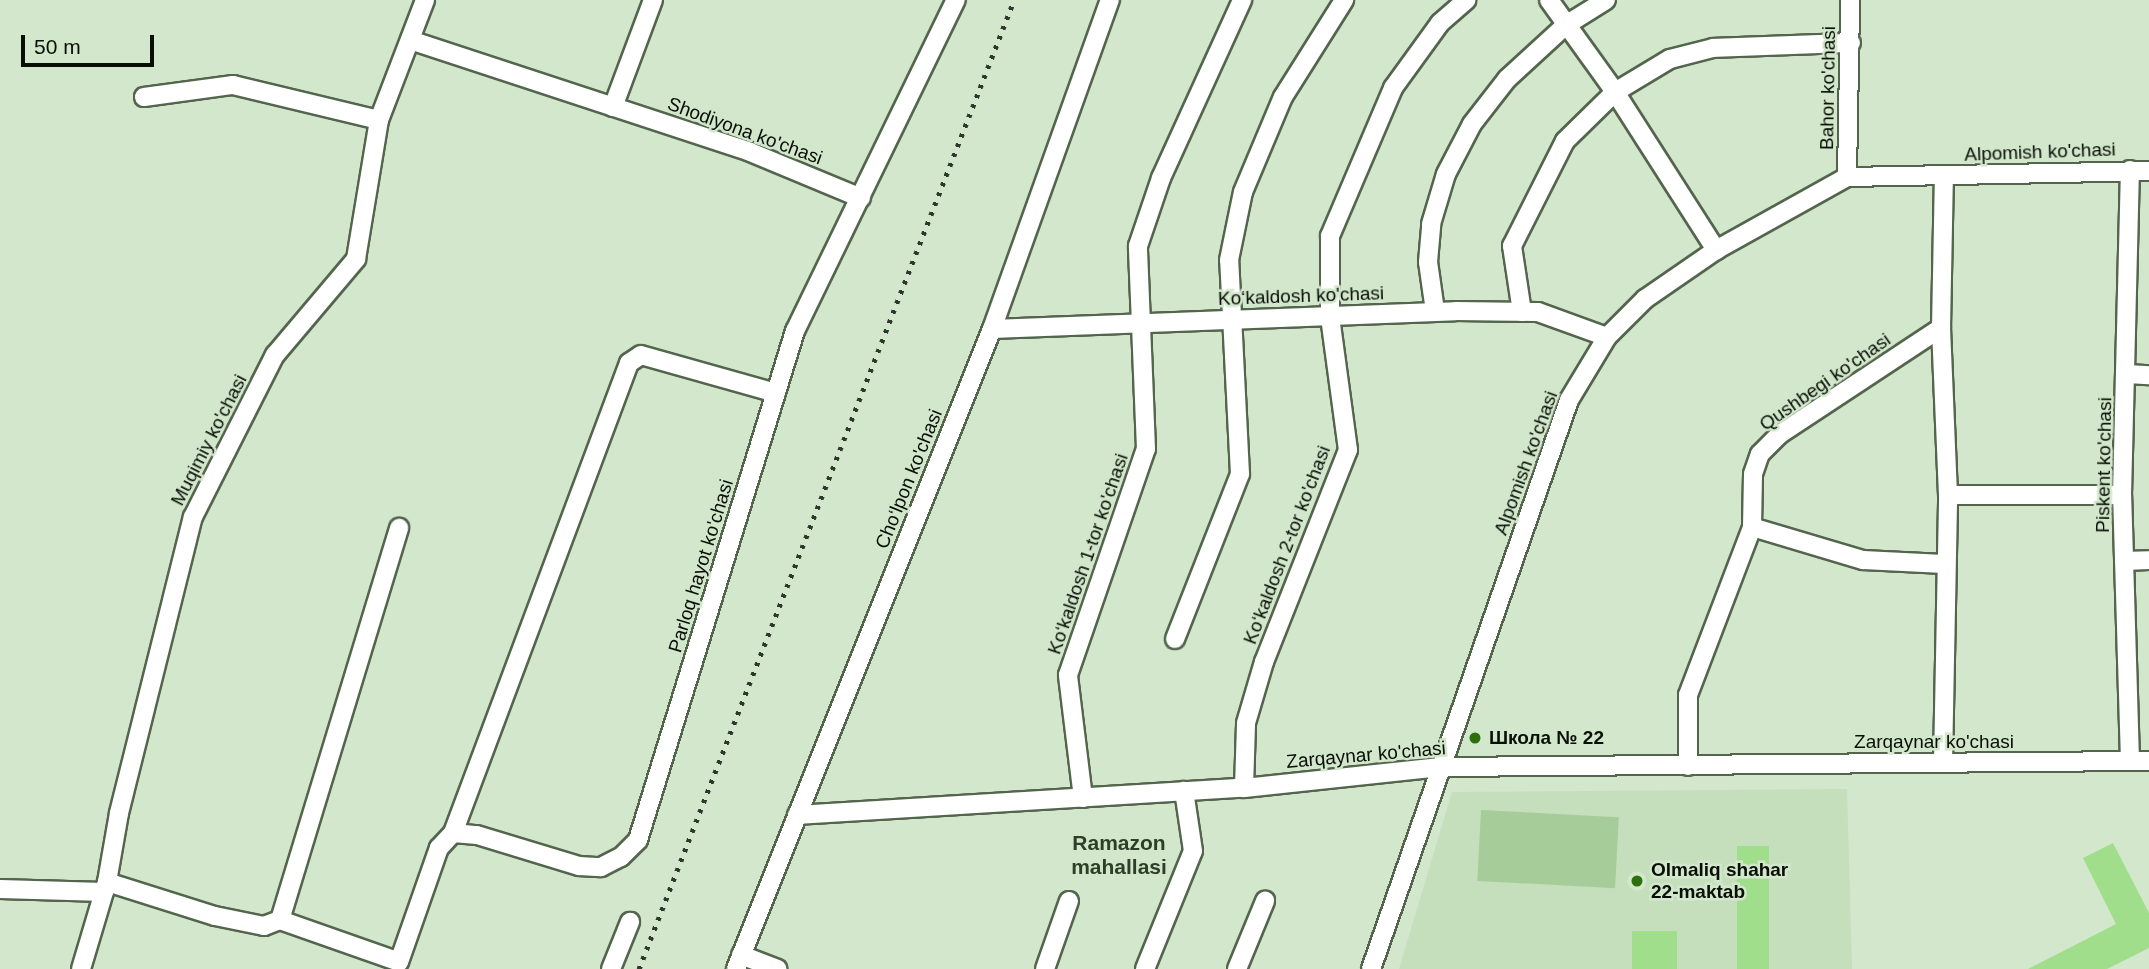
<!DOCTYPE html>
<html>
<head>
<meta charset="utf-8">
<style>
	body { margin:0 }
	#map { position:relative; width:2149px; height:969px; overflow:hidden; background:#d2e7cb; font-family:Arial,sans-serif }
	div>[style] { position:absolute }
	.built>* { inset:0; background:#c5dfbd }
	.green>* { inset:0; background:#a6cd99; transform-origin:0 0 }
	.building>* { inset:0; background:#a0de8b; transform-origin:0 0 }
	.roads { filter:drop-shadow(2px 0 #53654d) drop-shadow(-2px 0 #53654d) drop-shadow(0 2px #53654d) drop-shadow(0 -2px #53654d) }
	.minor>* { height:18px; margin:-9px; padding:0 9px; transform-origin:9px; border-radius:9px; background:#fff }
	.rail>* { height:5px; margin-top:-2.5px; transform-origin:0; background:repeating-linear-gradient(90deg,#2f372c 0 3.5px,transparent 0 10.5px) }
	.dots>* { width:19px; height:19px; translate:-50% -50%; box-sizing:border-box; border:4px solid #d2e7cb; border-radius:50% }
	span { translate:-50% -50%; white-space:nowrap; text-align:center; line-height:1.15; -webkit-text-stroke:5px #d2e7cb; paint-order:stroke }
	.street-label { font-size:19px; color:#090f07 }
	.poi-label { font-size:19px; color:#090f07; font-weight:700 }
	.left { translate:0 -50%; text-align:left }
	.neighbourhood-label { font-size:21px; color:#2e3f29; font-weight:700 }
	.scale { position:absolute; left:21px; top:35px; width:133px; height:32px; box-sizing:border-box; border:4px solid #090f07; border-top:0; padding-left:9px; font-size:21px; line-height:24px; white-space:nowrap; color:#090f07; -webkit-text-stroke:5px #d2e7cb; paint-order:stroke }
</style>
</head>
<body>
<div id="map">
	<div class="built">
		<i style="clip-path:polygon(1847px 789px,1852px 969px,1399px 969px,1452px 792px)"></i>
	</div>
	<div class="green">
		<i style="left:1481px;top:810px;width:138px;height:71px;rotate:3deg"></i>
	</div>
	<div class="building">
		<i style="clip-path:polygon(2113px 843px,2149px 913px,2149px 948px,2107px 969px,2028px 969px,2116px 924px,2083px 858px)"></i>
		<i style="left:1737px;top:846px;width:32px;height:123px"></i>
		<i style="left:1632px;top:931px;width:45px;height:38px"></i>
	</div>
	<div class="roads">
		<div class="minor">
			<i style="left:1549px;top:0;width:113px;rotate:54.3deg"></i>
			<i style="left:1615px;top:92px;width:188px;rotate:57.4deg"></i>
			<i style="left:410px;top:40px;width:358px;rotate:18.2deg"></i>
			<i style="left:750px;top:152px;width:120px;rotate:22.5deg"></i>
			<i style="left:144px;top:97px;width:90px;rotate:-7.7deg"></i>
			<i style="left:233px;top:85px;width:150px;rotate:13.5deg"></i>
			<i style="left:613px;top:107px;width:114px;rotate:-69.5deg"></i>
			<i style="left:1847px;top:177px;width:177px;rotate:-89deg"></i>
			<i style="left:1435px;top:311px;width:49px;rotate:-98.1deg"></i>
			<i style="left:1428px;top:262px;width:38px;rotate:-85deg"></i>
			<i style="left:1431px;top:224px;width:52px;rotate:-73.3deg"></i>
			<i style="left:1446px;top:174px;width:56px;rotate:-62.5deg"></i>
			<i style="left:1472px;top:124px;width:57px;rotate:-52.1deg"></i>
			<i style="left:1507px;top:79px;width:80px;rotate:-42.5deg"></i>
			<i style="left:1566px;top:25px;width:47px;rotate:-32deg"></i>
			<i style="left:1522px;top:312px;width:67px;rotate:-98.6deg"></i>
			<i style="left:1512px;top:246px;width:118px;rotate:-63.2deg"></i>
			<i style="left:1565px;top:141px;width:70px;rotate:-44.4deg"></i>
			<i style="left:1615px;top:92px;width:64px;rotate:-31deg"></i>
			<i style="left:1670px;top:59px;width:44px;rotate:-14.3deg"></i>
			<i style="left:1713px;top:48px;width:138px;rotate:-2.1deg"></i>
			<i style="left:992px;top:329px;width:464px;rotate:-2.2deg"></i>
			<i style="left:1456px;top:311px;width:82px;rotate:0.7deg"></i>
			<i style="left:1538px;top:312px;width:73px;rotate:19.9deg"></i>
			<i style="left:2127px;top:374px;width:22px;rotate:3deg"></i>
			<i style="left:1948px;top:495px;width:174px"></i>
			<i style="left:1752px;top:527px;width:116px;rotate:16.6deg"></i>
			<i style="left:1863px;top:560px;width:81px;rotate:2.8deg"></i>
			<i style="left:2124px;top:561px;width:25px;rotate:-2deg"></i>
			<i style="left:1175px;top:639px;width:177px;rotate:-68.5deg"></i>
			<i style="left:1240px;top:474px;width:214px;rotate:-92.9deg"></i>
			<i style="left:1229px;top:260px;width:69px;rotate:-78.4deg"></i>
			<i style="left:1243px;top:192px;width:103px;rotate:-67.2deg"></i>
			<i style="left:1283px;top:97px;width:115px;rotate:-57.8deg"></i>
			<i style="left:2130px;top:761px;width:266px;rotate:-91.7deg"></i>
			<i style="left:2122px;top:495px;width:325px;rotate:-88.6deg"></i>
			<i style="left:1943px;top:763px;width:268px;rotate:-88.9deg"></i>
			<i style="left:1948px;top:495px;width:167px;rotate:-92.4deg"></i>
			<i style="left:1941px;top:328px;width:152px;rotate:-88.9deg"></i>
			<i style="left:1688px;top:766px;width:71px;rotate:-90deg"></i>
			<i style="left:1688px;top:695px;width:180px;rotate:-69.1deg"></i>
			<i style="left:1752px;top:527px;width:53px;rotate:-88.9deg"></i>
			<i style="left:1753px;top:474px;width:21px;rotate:-71deg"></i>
			<i style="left:1760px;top:454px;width:28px;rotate:-45deg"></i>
			<i style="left:1780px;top:434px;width:193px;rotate:-33.4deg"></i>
			<i style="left:1244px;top:788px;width:65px;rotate:-88.2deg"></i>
			<i style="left:1246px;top:723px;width:64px;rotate:-73.6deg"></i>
			<i style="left:1264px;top:662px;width:228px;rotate:-68.4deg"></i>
			<i style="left:1348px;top:450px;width:135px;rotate:-97.7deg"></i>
			<i style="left:1330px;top:316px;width:80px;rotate:-90deg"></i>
			<i style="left:1330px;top:236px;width:161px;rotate:-66.9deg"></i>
			<i style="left:1393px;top:88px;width:80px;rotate:-54.1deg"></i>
			<i style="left:1440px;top:23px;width:35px;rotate:-41deg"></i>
			<i style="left:1083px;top:798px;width:124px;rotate:-97deg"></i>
			<i style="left:1068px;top:675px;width:239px;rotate:-71deg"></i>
			<i style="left:1146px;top:449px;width:203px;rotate:-92.3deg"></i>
			<i style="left:1138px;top:246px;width:72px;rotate:-71.3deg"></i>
			<i style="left:1161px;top:178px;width:196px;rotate:-65.5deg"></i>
			<i style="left:797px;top:815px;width:448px;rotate:-3.5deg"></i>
			<i style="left:1244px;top:788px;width:198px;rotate:-6.1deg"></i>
			<i style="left:1441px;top:767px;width:708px;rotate:-0.49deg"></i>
			<i style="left:453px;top:833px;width:502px;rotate:-69.47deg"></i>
			<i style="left:629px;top:363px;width:14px;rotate:-34deg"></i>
			<i style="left:641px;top:355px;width:140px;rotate:15.7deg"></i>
			<i style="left:107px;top:882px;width:113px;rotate:17.5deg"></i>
			<i style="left:215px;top:916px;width:50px;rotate:11.5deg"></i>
			<i style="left:264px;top:926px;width:17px;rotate:-21deg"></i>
			<i style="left:280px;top:920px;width:126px;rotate:19.4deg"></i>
			<i style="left:399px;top:962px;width:121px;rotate:-70.7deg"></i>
			<i style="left:439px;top:848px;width:21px;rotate:-47deg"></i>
			<i style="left:453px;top:833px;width:24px;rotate:5deg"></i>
			<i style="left:477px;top:835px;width:107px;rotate:16.9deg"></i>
			<i style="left:579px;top:866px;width:22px;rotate:3deg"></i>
			<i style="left:601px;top:867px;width:22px;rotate:-27deg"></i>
			<i style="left:621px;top:857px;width:24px;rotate:-45deg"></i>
			<i style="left:638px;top:840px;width:533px;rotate:-72.86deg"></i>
			<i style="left:795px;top:331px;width:368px;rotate:-64.1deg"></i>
			<i style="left:0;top:889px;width:104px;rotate:1.7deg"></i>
			<i style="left:280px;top:920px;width:410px;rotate:-73.1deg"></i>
			<i style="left:741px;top:955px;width:39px;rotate:21deg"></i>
			<i style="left:81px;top:969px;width:91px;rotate:-73.4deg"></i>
			<i style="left:107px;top:882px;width:70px;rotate:-80.1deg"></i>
			<i style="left:119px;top:813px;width:305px;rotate:-76deg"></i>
			<i style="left:193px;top:517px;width:182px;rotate:-63.2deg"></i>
			<i style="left:275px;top:355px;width:126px;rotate:-49.8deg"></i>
			<i style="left:356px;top:259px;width:141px;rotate:-80.6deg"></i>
			<i style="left:379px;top:120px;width:129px;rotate:-69deg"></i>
			<i style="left:611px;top:969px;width:51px;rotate:-68deg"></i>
			<i style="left:736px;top:969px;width:689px;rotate:-68.2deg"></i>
			<i style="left:992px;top:329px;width:350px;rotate:-70.3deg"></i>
			<i style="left:1045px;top:969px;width:72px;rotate:-70.6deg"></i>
			<i style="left:1145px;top:969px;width:127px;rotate:-67.9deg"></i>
			<i style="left:1193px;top:851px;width:61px;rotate:-98.5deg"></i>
			<i style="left:1237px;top:969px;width:74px;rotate:-67.6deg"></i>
			<i style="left:1371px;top:969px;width:602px;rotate:-70.81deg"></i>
			<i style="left:1569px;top:400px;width:74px;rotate:-58.9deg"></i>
			<i style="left:1607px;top:337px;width:54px;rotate:-45deg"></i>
			<i style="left:1645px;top:299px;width:86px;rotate:-34.6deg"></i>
			<i style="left:1716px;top:250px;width:150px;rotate:-29.1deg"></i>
			<i style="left:1847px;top:177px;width:302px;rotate:-1.1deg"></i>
		</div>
	</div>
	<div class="rail">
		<i style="left:639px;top:969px;width:1039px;rotate:-68.84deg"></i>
	</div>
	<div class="dots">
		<i style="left:1475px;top:738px;background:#2e700b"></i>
		<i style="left:1637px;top:881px;background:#2e700b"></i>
	</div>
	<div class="street-label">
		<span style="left:1828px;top:88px;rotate:-89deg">Bahor ko'chasi</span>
		<span style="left:745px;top:131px;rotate:20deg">Shodiyona ko'chasi</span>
		<span style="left:2040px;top:152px;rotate:-2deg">Alpomish ko'chasi</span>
		<span style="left:1301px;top:296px;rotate:-2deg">Ko‘kaldosh ko'chasi</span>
		<span style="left:1825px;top:382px;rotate:-35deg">Qushbegi ko'chasi</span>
		<span style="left:209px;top:440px;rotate:-63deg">Muqimiy ko'chasi</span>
		<span style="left:1526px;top:463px;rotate:-70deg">Alpomish ko'chasi</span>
		<span style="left:2104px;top:465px;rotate:-89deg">Piskent ko'chasi</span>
		<span style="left:909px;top:479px;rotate:-68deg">Cho‘lpon ko'chasi</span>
		<span style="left:1287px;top:545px;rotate:-69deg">Ko‘kaldosh 2-tor ko'chasi</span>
		<span style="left:1088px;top:554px;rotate:-71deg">Ko‘kaldosh 1-tor ko'chasi</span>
		<span style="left:701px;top:566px;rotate:-73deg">Parloq hayot ko'chasi</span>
		<span style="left:1934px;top:742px">Zarqaynar ko'chasi</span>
		<span style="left:1366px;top:755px;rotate:-5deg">Zarqaynar ko'chasi</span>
	</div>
	<div class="poi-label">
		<span class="left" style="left:1489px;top:738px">Школа № 22</span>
		<span class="left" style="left:1651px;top:881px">Olmaliq shahar<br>22-maktab</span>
	</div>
	<div class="neighbourhood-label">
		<span style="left:1119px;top:855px">Ramazon<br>mahallasi</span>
	</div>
	<div class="scale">50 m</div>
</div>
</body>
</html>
